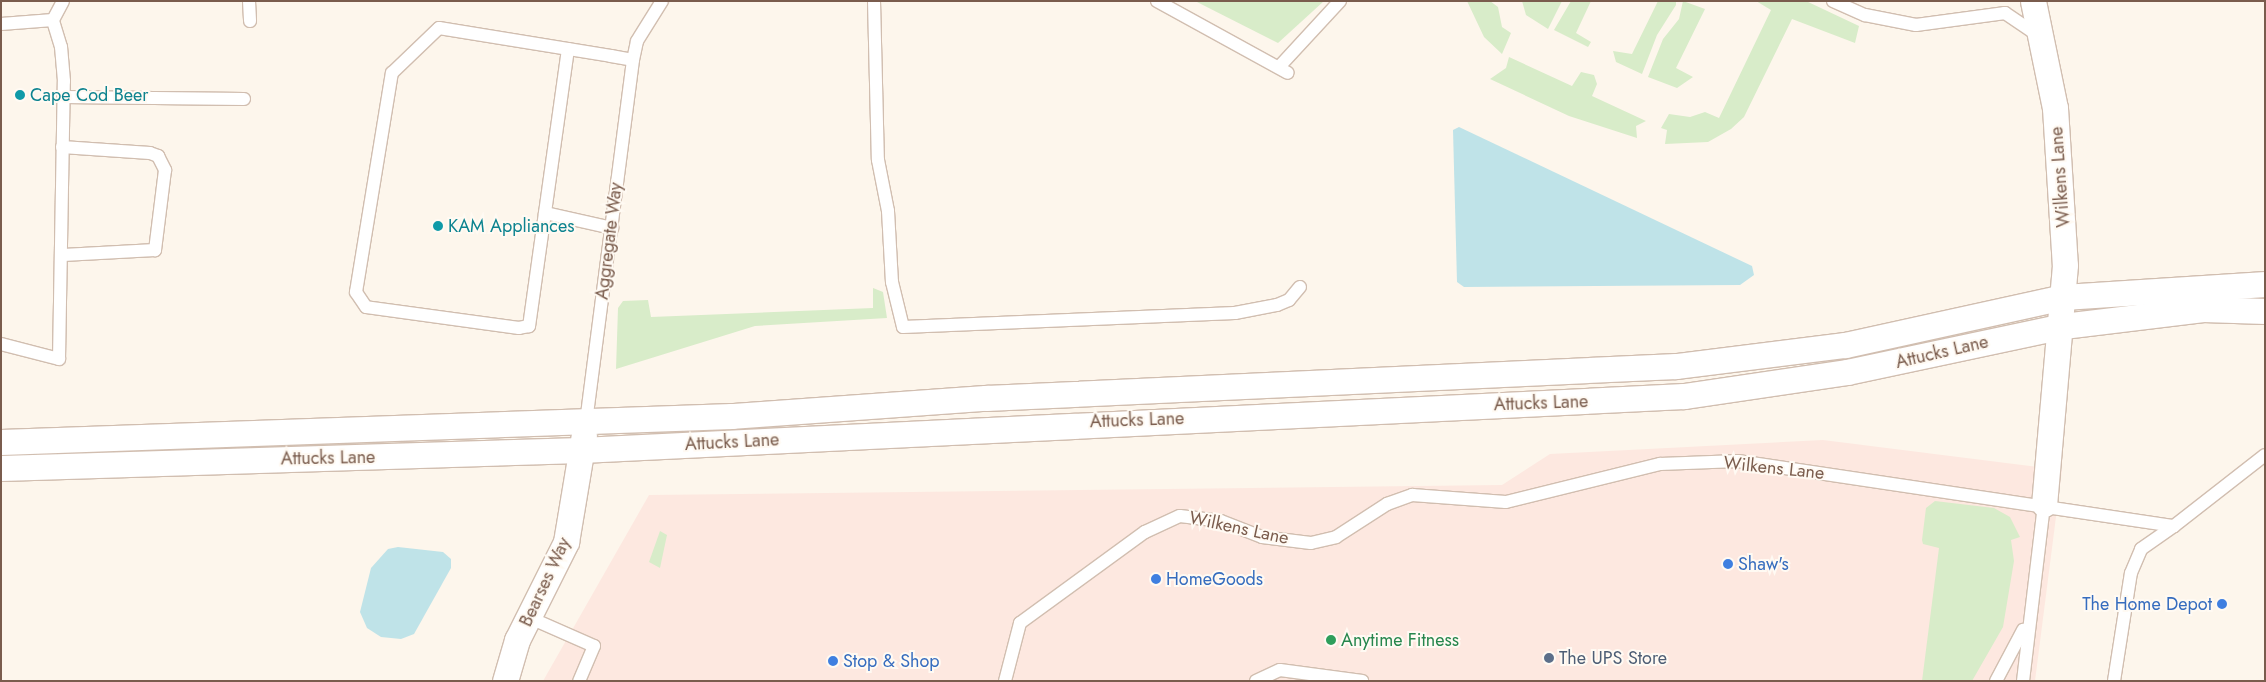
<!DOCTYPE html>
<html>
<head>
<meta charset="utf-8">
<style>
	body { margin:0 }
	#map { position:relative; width:2266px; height:682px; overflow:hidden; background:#fdf6ec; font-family:Jost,sans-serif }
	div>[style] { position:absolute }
	.commercial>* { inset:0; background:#fde8e0 }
	.green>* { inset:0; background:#d8ecc9 }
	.water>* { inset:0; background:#bfe3e8 }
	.roads { filter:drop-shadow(1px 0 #d1beb0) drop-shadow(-1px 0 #d1beb0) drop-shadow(0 1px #d1beb0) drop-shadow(0 -1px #d1beb0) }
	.service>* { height:12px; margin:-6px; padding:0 6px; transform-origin:6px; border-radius:6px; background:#fff }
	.minor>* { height:25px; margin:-12.5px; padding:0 12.5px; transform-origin:12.5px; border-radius:12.5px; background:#fff }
	.dots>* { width:14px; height:14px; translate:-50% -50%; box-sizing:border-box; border:2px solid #fffaf3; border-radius:50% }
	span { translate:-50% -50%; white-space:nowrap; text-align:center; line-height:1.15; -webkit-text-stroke:4px #fffaf3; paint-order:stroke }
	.culture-label { font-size:18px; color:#0d838f }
	.left { translate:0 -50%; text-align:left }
	.street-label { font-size:18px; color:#7a5c4d }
	.shop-label { font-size:18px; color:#366cbe }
	.right { translate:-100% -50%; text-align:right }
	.leisure-label { font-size:18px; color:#27864d }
	.service-label { font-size:18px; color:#4e5e75 }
	.frame { position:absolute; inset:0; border:2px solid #7a5c4d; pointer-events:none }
</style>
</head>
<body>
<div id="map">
	<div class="commercial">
		<i style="clip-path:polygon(1823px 440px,2062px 470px,2035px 681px,543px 681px,649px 495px,1502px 485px,1550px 454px)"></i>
	</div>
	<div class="green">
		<i style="clip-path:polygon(1195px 1px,1324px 1px,1278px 43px)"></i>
		<i style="clip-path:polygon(1467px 1px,1490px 1px,1498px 7px,1502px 27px,1511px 33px,1502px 54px,1484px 37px)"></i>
		<i style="clip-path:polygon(1534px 1px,1562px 1px,1548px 29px,1526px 15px,1522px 1px)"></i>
		<i style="clip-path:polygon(1571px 1px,1591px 1px,1576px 33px,1591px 42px,1588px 47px,1554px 30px)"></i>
		<i style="clip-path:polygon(1658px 1px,1676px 1px,1676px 5px,1657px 35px,1642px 74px,1616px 62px,1613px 51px,1632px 54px)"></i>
		<i style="clip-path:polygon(1683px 1px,1705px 9px,1676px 68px,1693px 77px,1677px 88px,1648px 77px,1663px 39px,1679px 19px)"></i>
		<i style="clip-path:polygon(1756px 1px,1806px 1px,1859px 26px,1855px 43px,1792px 19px,1744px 117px,1731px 129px,1708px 142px,1665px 144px,1667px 130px,1661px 128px,1669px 114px,1690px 117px,1705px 112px,1719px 118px,1771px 10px)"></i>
		<i style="clip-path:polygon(1509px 57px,1572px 86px,1581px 72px,1594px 75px,1597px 84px,1592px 96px,1646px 121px,1636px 126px,1637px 138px,1569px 116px,1490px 79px,1506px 68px)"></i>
		<i style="clip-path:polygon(873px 288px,883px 292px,887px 318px,755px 326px,616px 369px,618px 308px,623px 301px,648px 300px,651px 317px,873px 308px)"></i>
		<i style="clip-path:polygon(1935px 501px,1994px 508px,2010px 517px,2020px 537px,2011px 540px,2014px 561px,2003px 627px,1972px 681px,1922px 681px,1939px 548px,1923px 544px,1922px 540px,1926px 508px)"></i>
		<i style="clip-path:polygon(660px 531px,667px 535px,660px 568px,649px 562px)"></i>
	</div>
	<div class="water">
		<i style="clip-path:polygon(1459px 127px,1752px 266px,1754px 275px,1740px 285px,1464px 287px,1457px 282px,1453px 130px)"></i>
		<i style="clip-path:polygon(398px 547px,443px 552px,451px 559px,451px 568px,414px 634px,401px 639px,381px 637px,367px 628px,360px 612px,371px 568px,388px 549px)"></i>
	</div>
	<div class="roads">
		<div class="service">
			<i style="left:249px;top:1px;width:20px;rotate:87deg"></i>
			<i style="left:874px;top:1px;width:159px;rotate:88.6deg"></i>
			<i style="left:878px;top:160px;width:52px;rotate:78.9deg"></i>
			<i style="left:888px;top:211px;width:71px;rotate:86.8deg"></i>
			<i style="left:892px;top:282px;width:46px;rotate:76.3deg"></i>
			<i style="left:903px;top:327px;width:332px;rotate:-2.4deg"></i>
			<i style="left:1235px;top:313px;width:43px;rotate:-10.8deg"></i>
			<i style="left:1277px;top:305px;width:13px;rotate:-23deg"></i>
			<i style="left:1289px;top:300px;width:17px;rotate:-50deg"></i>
			<i style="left:1157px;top:1px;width:149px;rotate:28.8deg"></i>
			<i style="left:1833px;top:1px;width:35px;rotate:24deg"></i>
			<i style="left:1865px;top:15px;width:52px;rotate:11.1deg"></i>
			<i style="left:1916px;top:25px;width:90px;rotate:-7.7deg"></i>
			<i style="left:2005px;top:13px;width:37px;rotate:34deg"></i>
			<i style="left:1px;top:24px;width:52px;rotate:-4.4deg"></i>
			<i style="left:568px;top:49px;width:280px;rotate:98deg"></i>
			<i style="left:529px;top:326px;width:10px;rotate:169deg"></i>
			<i style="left:519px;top:328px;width:154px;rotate:-172.2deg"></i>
			<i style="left:366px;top:307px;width:18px;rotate:-124deg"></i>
			<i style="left:356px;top:292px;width:222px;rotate:-80.7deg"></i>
			<i style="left:392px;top:73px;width:65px;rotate:-43.8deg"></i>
			<i style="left:439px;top:28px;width:174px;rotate:9.2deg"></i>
			<i style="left:611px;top:56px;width:22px;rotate:10deg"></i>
			<i style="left:1279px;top:67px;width:90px;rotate:-47.3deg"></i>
			<i style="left:64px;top:97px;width:180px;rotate:0.6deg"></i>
			<i style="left:62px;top:147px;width:88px;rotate:3.9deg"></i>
			<i style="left:150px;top:153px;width:9px;rotate:21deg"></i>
			<i style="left:158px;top:156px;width:16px;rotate:63deg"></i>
			<i style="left:165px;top:170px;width:81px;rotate:97.1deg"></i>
			<i style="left:155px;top:250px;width:92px;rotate:176.9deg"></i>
			<i style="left:545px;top:213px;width:69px;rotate:12.6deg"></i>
			<i style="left:1px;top:344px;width:60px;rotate:14.5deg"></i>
			<i style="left:59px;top:359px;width:278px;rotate:-89deg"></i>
			<i style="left:64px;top:81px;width:34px;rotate:-95deg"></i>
			<i style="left:61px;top:47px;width:28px;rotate:-107deg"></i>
			<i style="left:53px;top:20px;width:21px;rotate:-62deg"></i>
			<i style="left:586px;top:422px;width:365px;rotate:-82.6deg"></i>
			<i style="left:633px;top:60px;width:19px;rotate:-78deg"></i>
			<i style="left:637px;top:41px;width:47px;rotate:-58deg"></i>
			<i style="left:528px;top:617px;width:72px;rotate:23.7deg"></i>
			<i style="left:594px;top:646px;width:38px;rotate:113deg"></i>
			<i style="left:1005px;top:681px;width:60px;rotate:-75.5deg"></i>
			<i style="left:1020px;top:623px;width:155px;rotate:-36.1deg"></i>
			<i style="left:1145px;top:532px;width:38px;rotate:-25deg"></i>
			<i style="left:1180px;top:516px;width:41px;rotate:7deg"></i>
			<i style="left:1221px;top:521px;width:44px;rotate:21.3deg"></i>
			<i style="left:1262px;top:537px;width:49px;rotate:7deg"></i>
			<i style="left:1311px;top:543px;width:26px;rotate:-13deg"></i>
			<i style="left:1336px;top:537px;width:61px;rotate:-32.9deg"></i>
			<i style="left:1387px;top:504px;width:27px;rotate:-20deg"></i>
			<i style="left:1412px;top:495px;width:94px;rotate:4.3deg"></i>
			<i style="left:1506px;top:502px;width:159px;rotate:-13.9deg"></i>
			<i style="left:1660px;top:464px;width:78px;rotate:-2.2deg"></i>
			<i style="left:1738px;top:461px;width:441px;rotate:8.5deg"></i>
			<i style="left:2174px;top:526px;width:115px;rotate:-38deg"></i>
			<i style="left:1256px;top:681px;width:26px;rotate:-25deg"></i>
			<i style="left:1280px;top:670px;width:83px;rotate:7.6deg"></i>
			<i style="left:1996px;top:681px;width:58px;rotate:-62.1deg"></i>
			<i style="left:2023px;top:681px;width:178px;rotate:-83.2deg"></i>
			<i style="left:2114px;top:681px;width:109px;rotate:-81.1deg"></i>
			<i style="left:2131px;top:573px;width:26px;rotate:-67deg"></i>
			<i style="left:2141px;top:549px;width:40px;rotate:-34.9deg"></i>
		</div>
		<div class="minor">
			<i style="left:2033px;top:1px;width:109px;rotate:78.4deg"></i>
			<i style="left:2055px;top:108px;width:157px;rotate:86.4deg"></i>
			<i style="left:2065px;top:265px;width:240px;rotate:95deg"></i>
			<i style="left:1px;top:442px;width:731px;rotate:-2.04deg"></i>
			<i style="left:732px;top:416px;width:255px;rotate:-4.1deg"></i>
			<i style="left:986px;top:398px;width:691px;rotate:-2.66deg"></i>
			<i style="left:1676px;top:366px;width:170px;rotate:-7.1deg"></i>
			<i style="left:1845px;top:345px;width:224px;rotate:-12.4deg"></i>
			<i style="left:2064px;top:297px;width:201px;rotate:-3.7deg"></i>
			<i style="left:1px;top:468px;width:580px;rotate:-1.78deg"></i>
			<i style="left:581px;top:450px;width:1104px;rotate:-2.8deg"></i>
			<i style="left:1684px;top:396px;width:165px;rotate:-8.4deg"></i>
			<i style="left:1847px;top:372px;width:221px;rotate:-12deg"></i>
			<i style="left:2063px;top:326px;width:141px;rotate:-6.9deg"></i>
			<i style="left:2203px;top:309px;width:62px;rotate:1.8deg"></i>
			<i style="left:505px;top:681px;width:43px;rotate:-73.7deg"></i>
			<i style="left:517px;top:640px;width:110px;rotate:-63.4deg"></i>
			<i style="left:566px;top:542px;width:109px;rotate:-80.5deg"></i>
		</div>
	</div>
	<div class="dots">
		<i style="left:20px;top:95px;background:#0f9aa8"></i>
		<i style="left:438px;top:226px;background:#0f9aa8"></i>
		<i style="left:1728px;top:564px;background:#3f7fe0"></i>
		<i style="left:1156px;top:579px;background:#3f7fe0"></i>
		<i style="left:2222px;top:604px;background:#3f7fe0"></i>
		<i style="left:1331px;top:640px;background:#2e9e5b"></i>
		<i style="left:1549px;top:658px;background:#5c6f8a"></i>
		<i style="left:833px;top:661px;background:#3f7fe0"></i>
	</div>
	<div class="culture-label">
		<span class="left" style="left:30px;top:95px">Cape Cod Beer</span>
		<span class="left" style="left:448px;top:226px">KAM Appliances</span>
	</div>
	<div class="street-label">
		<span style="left:2060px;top:177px;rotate:-94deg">Wilkens Lane</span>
		<span style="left:609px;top:241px;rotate:-83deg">Aggregate Way</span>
		<span style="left:1942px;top:352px;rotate:-13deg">Attucks Lane</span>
		<span style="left:1541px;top:403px;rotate:-2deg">Attucks Lane</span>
		<span style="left:1137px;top:420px;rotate:-2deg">Attucks Lane</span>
		<span style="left:732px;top:442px;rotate:-3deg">Attucks Lane</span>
		<span style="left:328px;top:458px;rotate:-1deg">Attucks Lane</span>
		<span style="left:1774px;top:468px;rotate:6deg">Wilkens Lane</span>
		<span style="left:1239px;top:528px;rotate:12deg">Wilkens Lane</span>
		<span style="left:545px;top:582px;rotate:-65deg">Bearses Way</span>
	</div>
	<div class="shop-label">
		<span class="left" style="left:1738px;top:564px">Shaw's</span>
		<span class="left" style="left:1166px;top:579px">HomeGoods</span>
		<span class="right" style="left:2212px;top:604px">The Home Depot</span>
		<span class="left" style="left:843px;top:661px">Stop &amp; Shop</span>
	</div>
	<div class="leisure-label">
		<span class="left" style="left:1341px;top:640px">Anytime Fitness</span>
	</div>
	<div class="service-label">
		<span class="left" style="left:1559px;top:658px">The UPS Store</span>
	</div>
	<div class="frame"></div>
</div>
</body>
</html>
